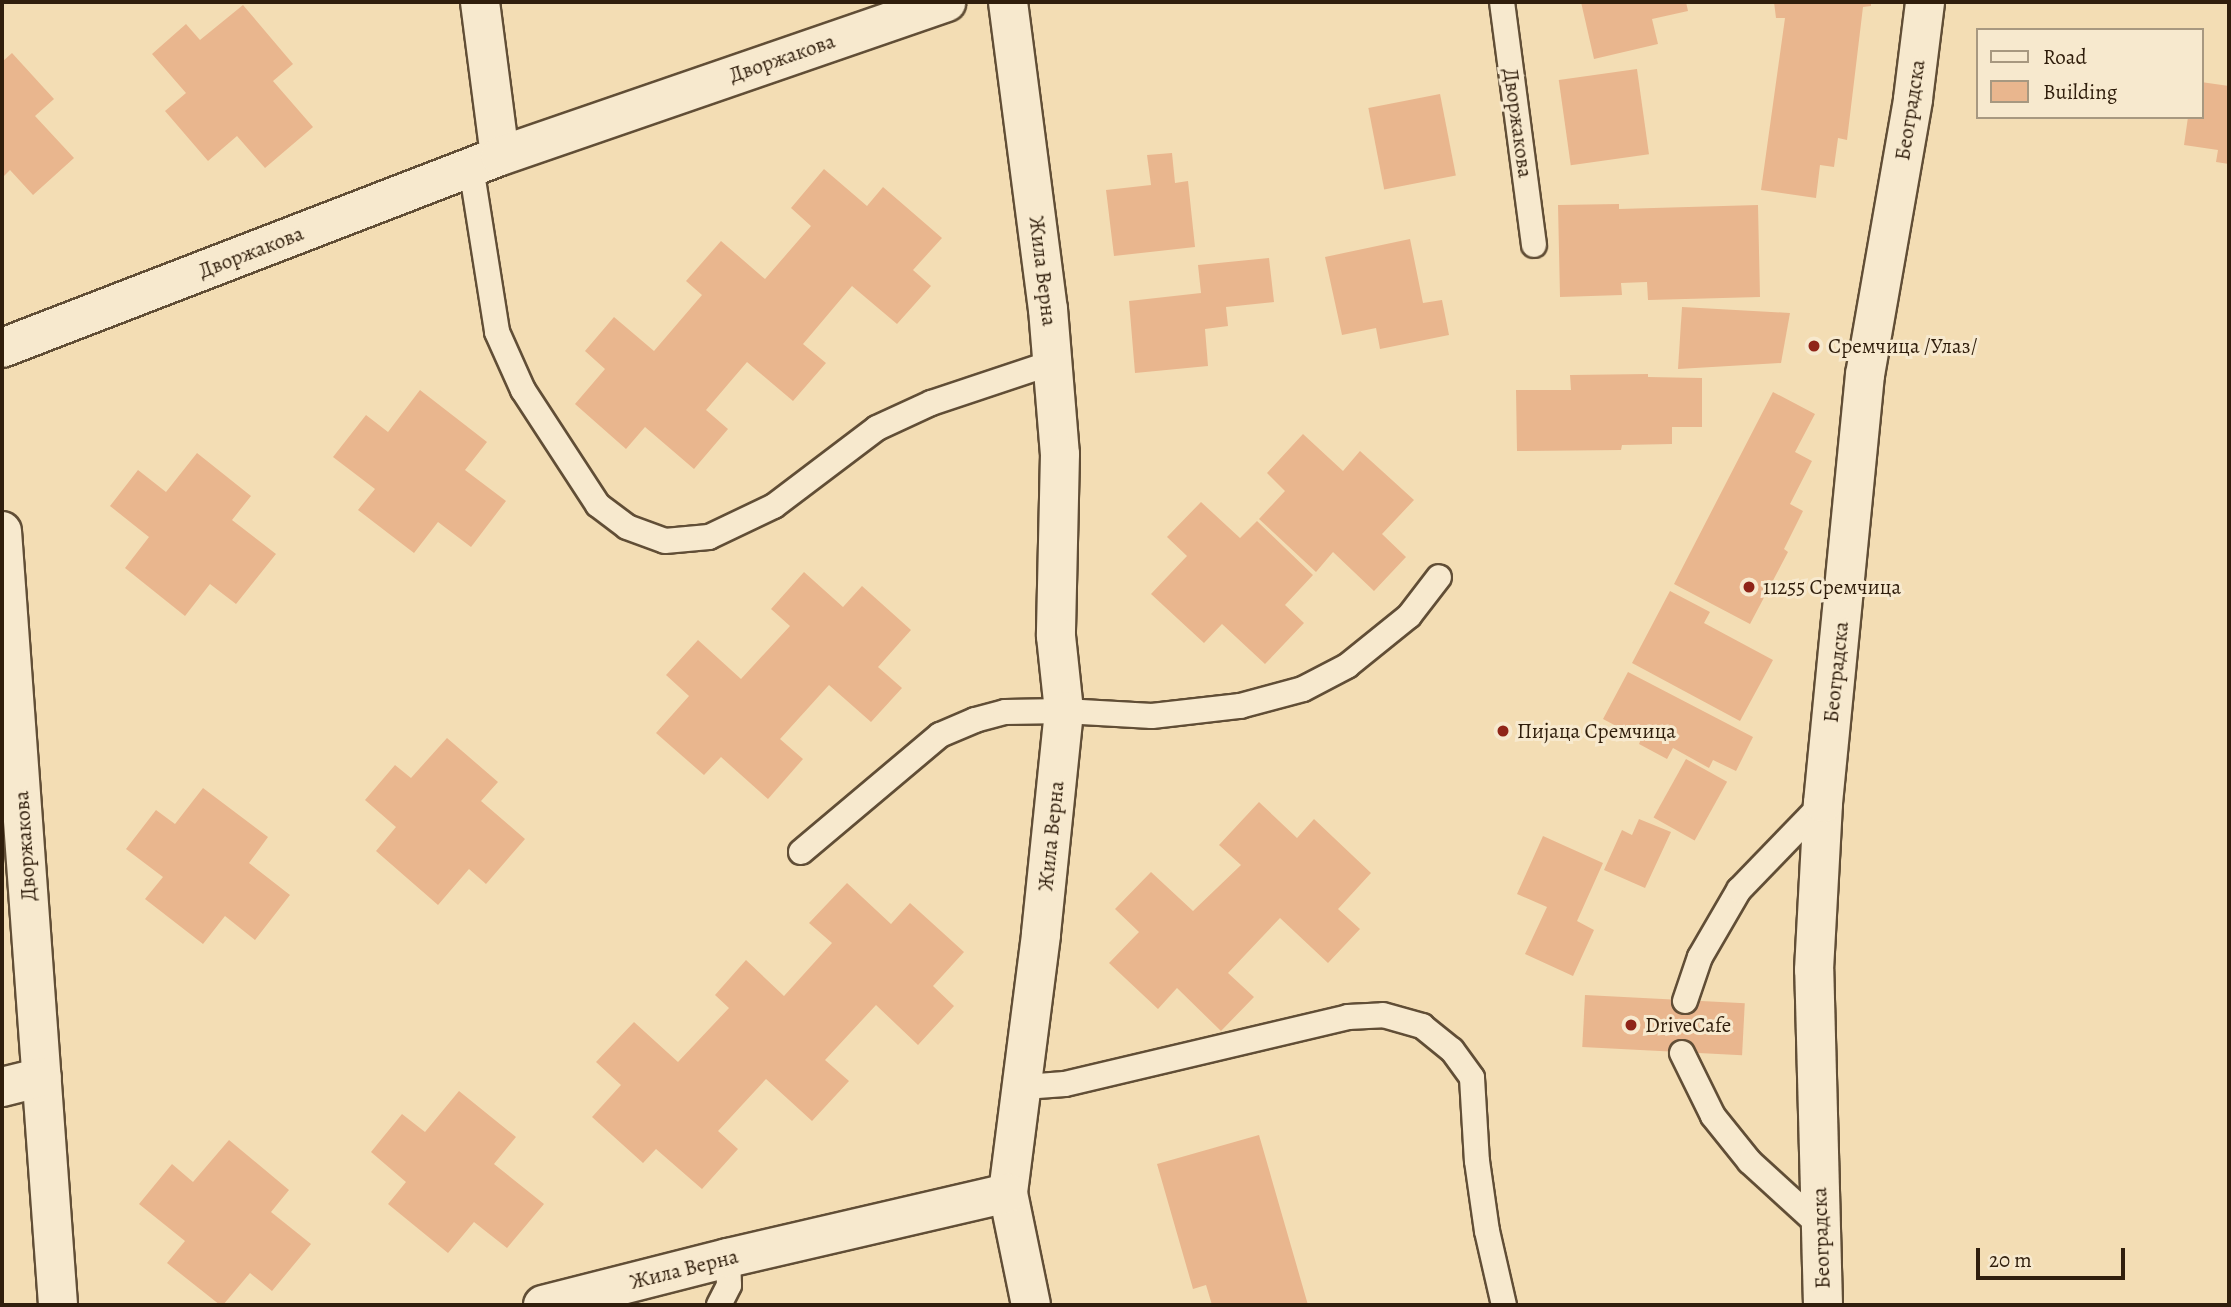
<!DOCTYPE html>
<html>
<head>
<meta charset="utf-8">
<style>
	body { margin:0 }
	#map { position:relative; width:2231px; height:1307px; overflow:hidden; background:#f3ddb4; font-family:Alegreya,serif }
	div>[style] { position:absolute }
	.building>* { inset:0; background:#e9b68e; transform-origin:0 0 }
	.roads { filter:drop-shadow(2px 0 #614e36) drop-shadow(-2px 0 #614e36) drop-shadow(0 2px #614e36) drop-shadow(0 -2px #614e36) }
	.lane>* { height:24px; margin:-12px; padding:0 12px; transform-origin:12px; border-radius:12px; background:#f7e9ce }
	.street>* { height:38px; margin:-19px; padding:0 19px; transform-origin:19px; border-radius:19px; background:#f7e9ce }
	.secondary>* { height:38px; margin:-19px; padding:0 19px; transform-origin:19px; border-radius:19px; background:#f7e9ce }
	.dots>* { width:19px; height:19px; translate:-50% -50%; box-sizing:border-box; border:4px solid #f7e9ce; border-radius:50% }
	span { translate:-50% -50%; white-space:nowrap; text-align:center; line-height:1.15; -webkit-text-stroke:6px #f7e9ce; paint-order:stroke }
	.street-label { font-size:21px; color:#301e0c }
	.poi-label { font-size:21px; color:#301e0c }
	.left { translate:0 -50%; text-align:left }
	.frame { position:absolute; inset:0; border:4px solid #301e0c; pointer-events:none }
	.legend { position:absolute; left:1976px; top:28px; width:228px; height:91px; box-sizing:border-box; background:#f7e9ce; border:2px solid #a79880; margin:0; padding:9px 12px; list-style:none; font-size:21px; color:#301e0c }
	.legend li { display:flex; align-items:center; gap:14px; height:35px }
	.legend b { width:35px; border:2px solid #a79880 }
	.scale { position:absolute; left:1976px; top:1248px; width:149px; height:32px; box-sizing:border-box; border:4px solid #301e0c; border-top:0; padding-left:9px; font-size:21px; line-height:24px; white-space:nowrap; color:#301e0c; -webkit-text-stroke:5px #f7e9ce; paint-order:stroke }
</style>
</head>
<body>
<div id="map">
	<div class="building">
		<i style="clip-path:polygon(1581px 2px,1686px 2px,1688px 11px,1652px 19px,1658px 44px,1594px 59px)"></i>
		<i style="clip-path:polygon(1774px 2px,1871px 2px,1871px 6px,1863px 7px,1847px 140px,1838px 138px,1834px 167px,1820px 165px,1816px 198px,1761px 190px,1785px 18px,1776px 18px)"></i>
		<i style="clip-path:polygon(243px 5px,293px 64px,273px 81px,313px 127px,265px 168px,237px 136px,208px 161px,165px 111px,186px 93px,152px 54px,186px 24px,200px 40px)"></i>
		<i style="clip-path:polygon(12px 53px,54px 99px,35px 116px,74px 158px,33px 195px,10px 170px,2px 178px,2px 62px)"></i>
		<i style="left:1637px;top:69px;width:86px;height:79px;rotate:82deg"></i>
		<i style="clip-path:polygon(2201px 82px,2229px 86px,2229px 164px,2216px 162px,2218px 150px,2184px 145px,2188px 117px,2201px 117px)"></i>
		<i style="left:1440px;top:94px;width:83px;height:73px;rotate:79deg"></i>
		<i style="clip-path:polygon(1172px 153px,1175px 183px,1188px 181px,1195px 247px,1114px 256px,1106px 190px,1151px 185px,1147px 155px)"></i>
		<i style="clip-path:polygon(824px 169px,867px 206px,883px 187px,942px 238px,913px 270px,931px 286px,897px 324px,852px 286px,803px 344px,826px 363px,793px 401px,747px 362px,706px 410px,728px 429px,694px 469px,645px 427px,626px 449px,575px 404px,605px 369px,585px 351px,614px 317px,654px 351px,702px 295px,686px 281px,721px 241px,765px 279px,811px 226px,791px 208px)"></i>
		<i style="clip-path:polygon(1619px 204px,1619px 209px,1758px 205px,1760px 297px,1648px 300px,1647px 282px,1621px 283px,1622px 295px,1560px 297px,1558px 205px)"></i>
		<i style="clip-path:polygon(1410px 239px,1423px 303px,1442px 300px,1449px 335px,1380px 349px,1376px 328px,1342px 335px,1325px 257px)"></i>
		<i style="clip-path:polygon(1269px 258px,1274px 302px,1226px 307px,1228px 326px,1205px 329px,1208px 366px,1135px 373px,1129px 301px,1201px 293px,1198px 265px)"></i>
		<i style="clip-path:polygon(1682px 307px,1790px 313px,1781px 363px,1678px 369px)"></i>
		<i style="clip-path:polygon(1648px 374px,1648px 377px,1702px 378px,1702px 427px,1672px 427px,1672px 444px,1622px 445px,1621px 450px,1517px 451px,1516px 390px,1571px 390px,1570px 375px)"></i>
		<i style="clip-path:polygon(420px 390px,487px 442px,465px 470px,506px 501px,471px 547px,438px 522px,414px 553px,358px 510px,375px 489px,333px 457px,366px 415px,388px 432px)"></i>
		<i style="clip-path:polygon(1773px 392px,1815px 414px,1795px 452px,1812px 461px,1790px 504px,1803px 511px,1784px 549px,1788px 552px,1750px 624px,1674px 584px)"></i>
		<i style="clip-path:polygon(1303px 434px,1343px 471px,1360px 451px,1414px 500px,1382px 534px,1406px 557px,1374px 591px,1333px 552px,1316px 572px,1259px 519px,1285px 491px,1267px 473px)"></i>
		<i style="clip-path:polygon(197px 453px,251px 496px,232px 520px,276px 554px,236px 604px,210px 584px,185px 616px,125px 568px,149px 537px,110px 506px,138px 470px,166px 492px)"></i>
		<i style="clip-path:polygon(1201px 502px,1240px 538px,1257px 521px,1313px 575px,1285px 605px,1304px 623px,1265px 664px,1222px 624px,1204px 643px,1151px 594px,1187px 556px,1167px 537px)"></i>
		<i style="clip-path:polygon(804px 572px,843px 607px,862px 586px,911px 630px,878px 667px,902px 688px,871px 722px,829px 685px,780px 739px,803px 759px,768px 799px,721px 757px,704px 775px,656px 733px,689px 696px,666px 675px,698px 640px,741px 679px,790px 626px,771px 609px)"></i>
		<i style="clip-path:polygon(1670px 591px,1710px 612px,1704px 623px,1773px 660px,1740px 721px,1632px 663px)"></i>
		<i style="clip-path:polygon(1628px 672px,1753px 737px,1736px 771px,1713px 760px,1709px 768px,1673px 748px,1667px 759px,1639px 744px,1641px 739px,1603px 719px)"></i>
		<i style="clip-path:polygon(447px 738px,498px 782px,481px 801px,525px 839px,486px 884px,469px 869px,438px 905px,376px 851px,396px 827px,365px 800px,395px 765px,411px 778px)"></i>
		<i style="left:1686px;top:759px;width:47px;height:67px;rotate:29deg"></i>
		<i style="clip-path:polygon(203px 788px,268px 837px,249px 863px,290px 895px,255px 940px,225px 916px,203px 944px,145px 899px,163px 877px,126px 849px,156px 810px,175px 824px)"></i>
		<i style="clip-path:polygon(1259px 802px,1297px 838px,1314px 819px,1371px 873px,1338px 909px,1360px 929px,1328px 963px,1280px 918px,1228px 973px,1254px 997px,1221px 1031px,1177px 988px,1158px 1009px,1109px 963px,1139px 932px,1115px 909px,1151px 872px,1193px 911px,1241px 865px,1219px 845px)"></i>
		<i style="clip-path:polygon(1639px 819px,1671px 832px,1645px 888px,1604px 870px,1622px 830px,1632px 835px)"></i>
		<i style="clip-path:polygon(1543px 836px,1603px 863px,1577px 921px,1594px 930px,1573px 976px,1525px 954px,1547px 907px,1517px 894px)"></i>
		<i style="clip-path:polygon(847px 883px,891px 924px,910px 903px,964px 952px,933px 986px,954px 1006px,918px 1045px,876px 1005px,825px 1060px,849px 1081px,812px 1121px,766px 1079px,718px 1131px,738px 1149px,702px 1189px,656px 1149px,643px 1163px,592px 1117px,621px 1085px,596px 1062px,634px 1022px,678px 1062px,729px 1008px,715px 995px,746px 960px,784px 996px,832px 943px,809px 923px)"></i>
		<i style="left:1585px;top:995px;width:160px;height:52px;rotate:3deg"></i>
		<i style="clip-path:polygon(459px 1091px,516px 1137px,494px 1164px,544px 1204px,507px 1248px,474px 1222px,448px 1253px,388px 1204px,406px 1182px,371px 1152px,402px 1114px,425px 1132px)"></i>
		<i style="clip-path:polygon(1259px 1135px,1308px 1305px,1212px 1305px,1206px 1285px,1193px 1289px,1157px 1164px)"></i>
		<i style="clip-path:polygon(229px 1140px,289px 1190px,271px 1212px,311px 1244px,272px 1291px,250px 1273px,223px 1305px,220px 1305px,167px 1263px,185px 1241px,139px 1204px,172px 1164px,193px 1182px)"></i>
	</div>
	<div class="roads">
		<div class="lane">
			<i style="left:1502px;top:2px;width:245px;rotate:82.5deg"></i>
			<i style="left:471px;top:167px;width:167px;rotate:81deg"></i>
			<i style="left:497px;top:332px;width:64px;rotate:65.9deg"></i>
			<i style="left:523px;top:390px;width:137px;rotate:56.9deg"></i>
			<i style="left:598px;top:505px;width:36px;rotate:37deg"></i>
			<i style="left:627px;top:527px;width:40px;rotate:20.2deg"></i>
			<i style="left:665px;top:541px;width:44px;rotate:-5.2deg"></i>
			<i style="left:709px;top:537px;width:72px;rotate:-25.5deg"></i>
			<i style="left:774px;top:506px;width:129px;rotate:-37.1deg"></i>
			<i style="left:877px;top:428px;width:60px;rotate:-24.8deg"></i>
			<i style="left:931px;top:403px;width:130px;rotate:-18.4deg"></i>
			<i style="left:801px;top:852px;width:182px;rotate:-40.1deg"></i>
			<i style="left:940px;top:735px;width:38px;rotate:-23deg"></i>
			<i style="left:975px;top:720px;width:31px;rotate:-15deg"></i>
			<i style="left:1005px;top:712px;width:59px;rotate:-1deg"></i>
			<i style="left:1064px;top:711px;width:88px;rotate:3.3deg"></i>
			<i style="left:1152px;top:716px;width:89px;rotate:-6.5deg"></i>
			<i style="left:1240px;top:706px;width:65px;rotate:-15.1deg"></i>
			<i style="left:1303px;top:689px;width:50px;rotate:-27.6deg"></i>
			<i style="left:1347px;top:666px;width:80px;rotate:-38.9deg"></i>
			<i style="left:1409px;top:616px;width:49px;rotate:-52.4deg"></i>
			<i style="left:1685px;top:1001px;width:46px;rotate:-71.2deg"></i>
			<i style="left:1700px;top:957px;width:78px;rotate:-59.8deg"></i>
			<i style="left:1739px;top:890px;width:121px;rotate:-46deg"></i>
			<i style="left:1682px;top:1053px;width:70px;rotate:63.8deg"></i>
			<i style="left:1713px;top:1116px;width:59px;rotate:51.2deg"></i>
			<i style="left:1750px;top:1162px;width:95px;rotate:42.4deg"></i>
			<i style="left:1024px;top:1087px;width:41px;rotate:-4.2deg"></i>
			<i style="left:1065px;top:1084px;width:291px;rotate:-13.3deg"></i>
			<i style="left:1348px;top:1017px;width:35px;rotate:-3deg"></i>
			<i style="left:1383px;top:1015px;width:41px;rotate:15.8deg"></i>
			<i style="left:1422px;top:1026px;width:38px;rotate:39deg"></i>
			<i style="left:1452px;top:1050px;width:34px;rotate:54deg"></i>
			<i style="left:1472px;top:1078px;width:83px;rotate:86.6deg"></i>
			<i style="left:1477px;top:1161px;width:71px;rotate:81.9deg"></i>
			<i style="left:1487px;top:1231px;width:76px;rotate:77.1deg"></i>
			<i style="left:719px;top:1305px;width:22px;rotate:-63deg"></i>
			<i style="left:729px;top:1285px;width:27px;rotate:-92deg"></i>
		</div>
		<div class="street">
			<i style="left:480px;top:2px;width:155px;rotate:82.6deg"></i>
			<i style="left:1008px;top:2px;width:310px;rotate:82.6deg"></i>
			<i style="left:1048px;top:309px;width:145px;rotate:85.3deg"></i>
			<i style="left:1060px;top:454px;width:182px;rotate:91.3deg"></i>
			<i style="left:1056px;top:636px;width:75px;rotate:83.9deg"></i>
			<i style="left:1064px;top:711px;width:225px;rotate:95.9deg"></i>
			<i style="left:1041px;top:935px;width:260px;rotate:97.3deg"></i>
			<i style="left:1008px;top:1193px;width:114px;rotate:78.4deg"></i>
			<i style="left:2px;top:348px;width:534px;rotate:-21.08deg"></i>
			<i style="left:500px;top:156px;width:472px;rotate:-19deg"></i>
			<i style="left:2px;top:531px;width:776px;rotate:85.86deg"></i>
			<i style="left:2px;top:1087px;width:41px;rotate:-14deg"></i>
			<i style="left:543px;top:1305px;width:191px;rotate:-14.3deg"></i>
			<i style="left:728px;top:1258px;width:287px;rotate:-13.1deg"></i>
		</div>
		<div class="secondary">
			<i style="left:1823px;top:1305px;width:335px;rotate:-91.5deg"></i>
			<i style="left:1814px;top:970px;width:167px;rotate:-86.9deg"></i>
			<i style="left:1823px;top:803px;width:430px;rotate:-84.4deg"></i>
			<i style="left:1865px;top:375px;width:280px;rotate:-80.1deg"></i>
			<i style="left:1913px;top:99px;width:98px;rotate:-82.9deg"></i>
		</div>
	</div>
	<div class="dots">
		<i style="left:1814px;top:346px;background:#8f2418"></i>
		<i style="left:1749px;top:587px;background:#8f2418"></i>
		<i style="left:1503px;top:731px;background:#8f2418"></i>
		<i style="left:1631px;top:1025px;background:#8f2418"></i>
	</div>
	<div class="street-label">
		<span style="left:782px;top:58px;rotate:-19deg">Дворжакова</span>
		<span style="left:1910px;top:110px;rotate:-81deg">Београдска</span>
		<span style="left:1518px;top:123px;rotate:82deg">Дворжакова</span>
		<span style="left:251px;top:252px;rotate:-21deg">Дворжакова</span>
		<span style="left:1043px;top:271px;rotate:83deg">Жила Верна</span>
		<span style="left:1836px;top:672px;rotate:-84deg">Београдска</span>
		<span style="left:1051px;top:836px;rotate:-84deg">Жила Верна</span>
		<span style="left:25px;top:846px;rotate:-94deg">Дворжакова</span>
		<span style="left:1821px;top:1238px;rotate:-92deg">Београдска</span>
		<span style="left:684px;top:1269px;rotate:-14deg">Жила Верна</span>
	</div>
	<div class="poi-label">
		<span class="left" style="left:1828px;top:346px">Сремчица /Улаз/</span>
		<span class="left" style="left:1763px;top:587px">11255 Сремчица</span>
		<span class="left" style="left:1517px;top:731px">Пијаца Сремчица</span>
		<span class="left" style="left:1645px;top:1025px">DriveCafe</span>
	</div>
	<div class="frame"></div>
	<ul class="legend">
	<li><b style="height:9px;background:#f7e9ce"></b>Road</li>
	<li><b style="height:19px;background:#e9b68e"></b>Building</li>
	</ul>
	<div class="scale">20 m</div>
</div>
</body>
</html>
